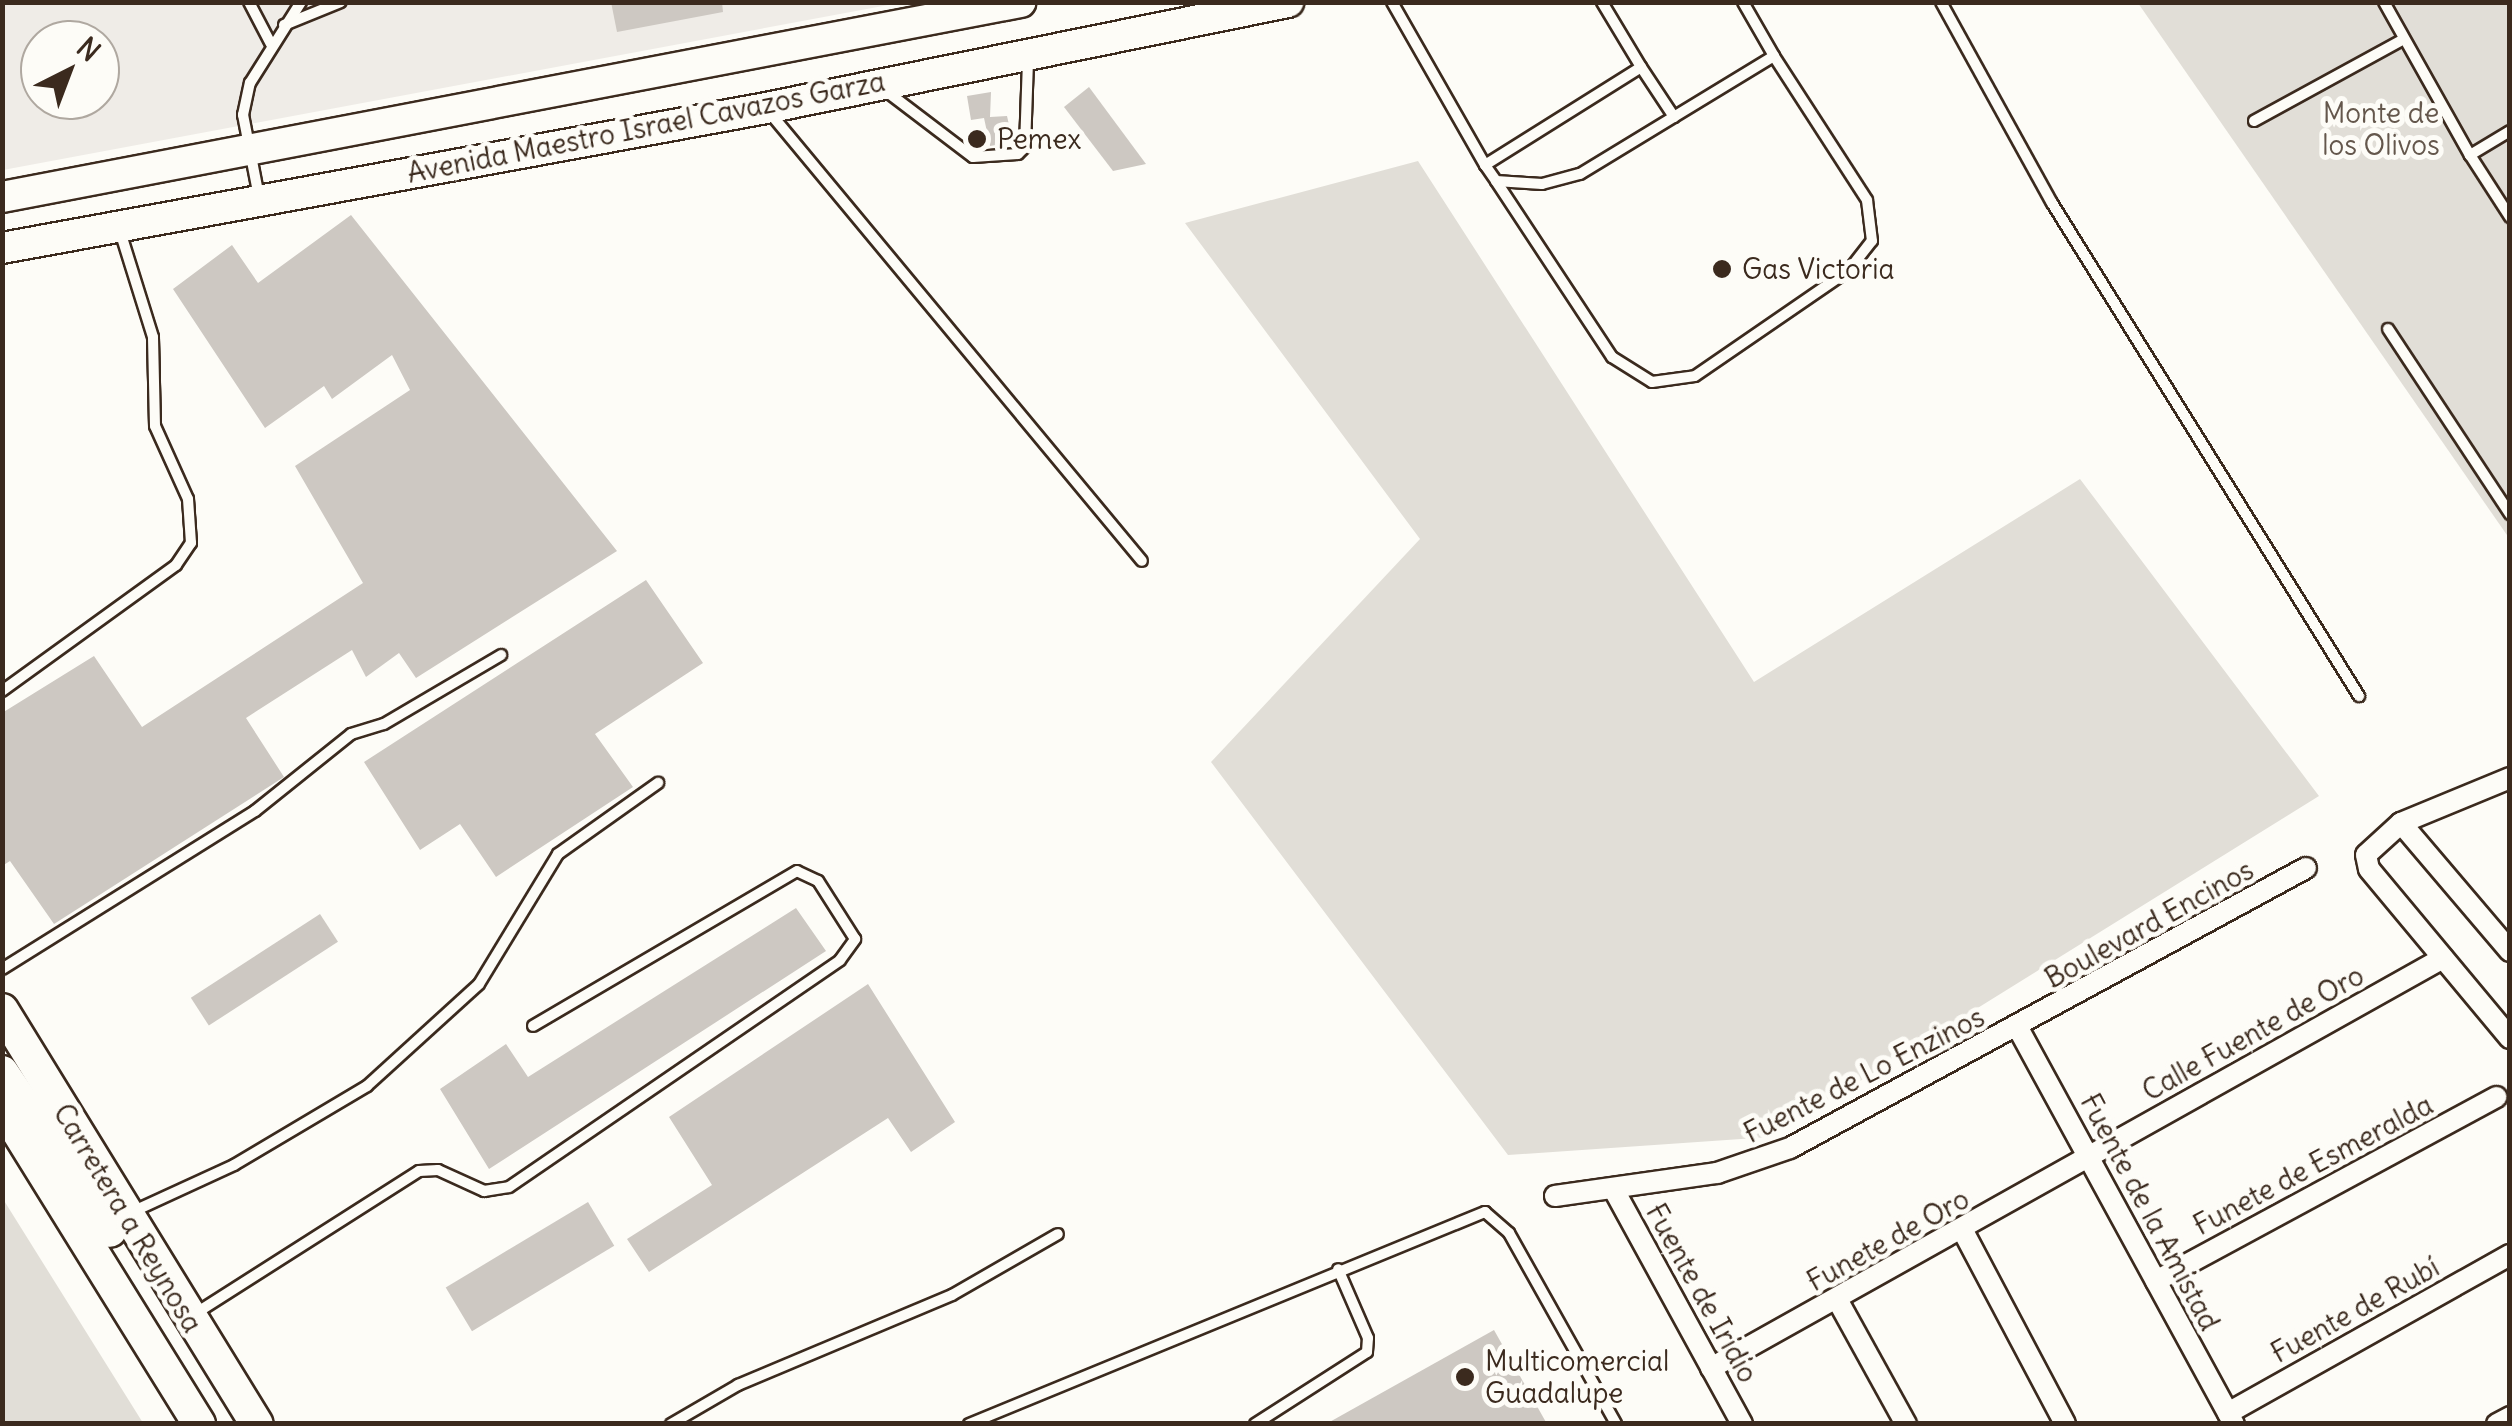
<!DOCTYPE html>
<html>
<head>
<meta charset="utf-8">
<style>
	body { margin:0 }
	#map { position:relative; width:2512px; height:1426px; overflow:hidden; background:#fdfcf7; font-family:Delius,sans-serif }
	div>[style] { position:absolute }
	.built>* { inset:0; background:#efece7 }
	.green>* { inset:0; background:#e1ded7 }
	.building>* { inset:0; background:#cdc8c2; transform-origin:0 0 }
	.roads { filter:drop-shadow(2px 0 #3b2a1e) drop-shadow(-2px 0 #3b2a1e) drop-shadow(0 2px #3b2a1e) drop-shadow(0 -2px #3b2a1e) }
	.lane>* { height:10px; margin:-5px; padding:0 5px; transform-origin:5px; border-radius:5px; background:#fdfcf7 }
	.street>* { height:20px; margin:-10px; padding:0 10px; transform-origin:10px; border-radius:10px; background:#fdfcf7 }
	.secondary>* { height:30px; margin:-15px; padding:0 15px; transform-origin:15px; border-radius:15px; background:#fdfcf7 }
	.primary>* { height:32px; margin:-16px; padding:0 16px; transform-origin:16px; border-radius:16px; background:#fdfcf7 }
	.dots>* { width:28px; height:28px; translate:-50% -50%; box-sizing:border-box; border:5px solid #fdfcf7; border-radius:50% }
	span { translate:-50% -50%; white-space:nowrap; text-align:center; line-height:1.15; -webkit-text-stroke:10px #fdfcf7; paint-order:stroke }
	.park-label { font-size:28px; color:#64574c }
	.street-label { font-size:28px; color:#3b2a1e }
	.poi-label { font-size:28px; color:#3b2a1e }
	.left { translate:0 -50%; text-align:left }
	.frame { position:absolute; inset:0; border:5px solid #3b2a1e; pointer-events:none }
	.north { position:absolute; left:20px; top:20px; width:100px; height:100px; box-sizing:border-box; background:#fdfcf7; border:2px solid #afa8a0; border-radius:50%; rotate:42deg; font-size:28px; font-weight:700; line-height:40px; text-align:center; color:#3b2a1e }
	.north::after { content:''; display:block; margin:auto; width:35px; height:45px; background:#3b2a1e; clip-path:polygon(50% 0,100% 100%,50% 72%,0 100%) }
</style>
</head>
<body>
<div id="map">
	<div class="built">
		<i style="clip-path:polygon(evenodd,3px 3px,899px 3px,3px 170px,3px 3px,40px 40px,100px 40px,100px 100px,40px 100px,40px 40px)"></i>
	</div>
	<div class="green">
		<i style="clip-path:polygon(2138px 3px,2509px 3px,2509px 538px)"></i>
		<i style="clip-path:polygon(1418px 161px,1754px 682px,2080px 479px,2319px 796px,1770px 1137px,1508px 1155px,1211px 762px,1420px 539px,1185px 223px)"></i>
		<i style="clip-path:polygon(2px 1199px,3px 1199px,143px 1423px,3px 1423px)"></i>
	</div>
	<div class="building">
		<i style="clip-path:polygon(611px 2px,722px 2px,723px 12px,617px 32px)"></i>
		<i style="clip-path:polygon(1089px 87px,1146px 164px,1113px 171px,1064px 107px)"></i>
		<i style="clip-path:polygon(991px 92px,990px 117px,1007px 116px,1013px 142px,990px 146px,984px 118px,971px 120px,967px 96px)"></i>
		<i style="clip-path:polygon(351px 215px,617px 551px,416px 678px,399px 653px,366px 677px,352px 650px,246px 718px,284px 777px,54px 924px,10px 861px,2px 866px,2px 713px,94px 656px,142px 727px,363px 583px,295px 466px,410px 390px,392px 355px,332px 399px,324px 386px,265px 428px,173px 289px,232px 245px,258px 283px)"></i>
		<i style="clip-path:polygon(646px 580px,703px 663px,595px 734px,633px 787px,496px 877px,460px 824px,420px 850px,364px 762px)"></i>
		<i style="clip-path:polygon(796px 908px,826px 951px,489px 1169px,440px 1089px,506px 1044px,528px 1077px)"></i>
		<i style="left:320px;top:914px;width:33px;height:154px;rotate:57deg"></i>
		<i style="clip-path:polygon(868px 984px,955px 1122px,911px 1152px,888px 1118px,649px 1272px,627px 1239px,712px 1185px,669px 1117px)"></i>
		<i style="left:588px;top:1202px;width:51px;height:166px;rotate:59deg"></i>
		<i style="clip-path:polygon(1494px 1330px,1547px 1424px,1326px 1424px)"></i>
	</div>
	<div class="roads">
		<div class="lane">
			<i style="left:249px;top:2px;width:47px;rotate:62.4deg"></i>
			<i style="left:1392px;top:2px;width:188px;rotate:60.3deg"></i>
			<i style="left:1485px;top:165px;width:184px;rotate:-32.1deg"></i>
			<i style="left:1641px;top:67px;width:76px;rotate:-121deg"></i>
			<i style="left:1941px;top:2px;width:230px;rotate:61.1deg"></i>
			<i style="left:2052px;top:203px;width:581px;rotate:58.09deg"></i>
			<i style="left:2384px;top:2px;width:176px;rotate:60.7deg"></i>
			<i style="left:284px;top:25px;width:61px;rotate:-22deg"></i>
			<i style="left:1641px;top:67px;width:60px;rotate:56.6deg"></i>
			<i style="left:886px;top:91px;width:109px;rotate:37.2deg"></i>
			<i style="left:973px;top:157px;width:45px;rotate:-3.8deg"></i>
			<i style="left:1018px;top:154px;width:10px;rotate:-45deg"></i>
			<i style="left:1025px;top:147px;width:87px;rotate:-88deg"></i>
			<i style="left:770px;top:113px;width:582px;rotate:50.3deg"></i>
			<i style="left:2254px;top:121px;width:166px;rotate:-28.7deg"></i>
			<i style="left:2510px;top:131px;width:47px;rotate:149deg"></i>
			<i style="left:2470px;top:155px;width:74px;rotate:57.2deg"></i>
			<i style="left:1485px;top:165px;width:19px;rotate:55deg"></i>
			<i style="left:1496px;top:181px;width:46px;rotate:3.7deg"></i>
			<i style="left:1542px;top:184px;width:39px;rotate:-15deg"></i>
			<i style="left:1580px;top:174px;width:227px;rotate:-31.3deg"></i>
			<i style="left:1774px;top:56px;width:62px;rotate:-119.9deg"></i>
			<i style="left:1496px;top:181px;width:211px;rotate:56.6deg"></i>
			<i style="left:1612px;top:357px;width:47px;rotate:32deg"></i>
			<i style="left:1652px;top:382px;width:43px;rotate:-7.9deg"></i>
			<i style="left:1695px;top:376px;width:187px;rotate:-34.5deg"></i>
			<i style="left:1849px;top:270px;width:37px;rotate:-52deg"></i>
			<i style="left:1872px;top:241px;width:41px;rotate:-97deg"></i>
			<i style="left:1867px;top:200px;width:171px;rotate:-122.9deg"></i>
			<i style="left:259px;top:197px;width:84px;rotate:-101deg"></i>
			<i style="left:243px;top:115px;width:33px;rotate:-78deg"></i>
			<i style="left:250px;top:83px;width:96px;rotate:-57.8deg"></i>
			<i style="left:2388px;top:329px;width:222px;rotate:56.6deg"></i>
			<i style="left:2px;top:691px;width:215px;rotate:-35.9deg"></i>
			<i style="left:176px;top:565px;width:27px;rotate:-56deg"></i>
			<i style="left:191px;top:543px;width:44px;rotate:-93.9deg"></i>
			<i style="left:188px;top:499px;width:80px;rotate:-114.3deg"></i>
			<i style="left:155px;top:426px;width:89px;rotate:-91.3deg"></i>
			<i style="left:153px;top:337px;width:114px;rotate:-107.3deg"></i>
			<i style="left:2px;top:969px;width:298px;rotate:-32deg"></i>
			<i style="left:255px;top:811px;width:123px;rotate:-38.7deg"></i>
			<i style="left:351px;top:734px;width:34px;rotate:-17deg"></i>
			<i style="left:384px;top:724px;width:136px;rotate:-30.5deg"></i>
			<i style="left:134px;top:1211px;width:110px;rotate:-24.7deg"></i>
			<i style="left:234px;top:1165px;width:155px;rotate:-30.7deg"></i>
			<i style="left:367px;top:1086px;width:151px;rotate:-42.3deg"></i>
			<i style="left:479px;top:984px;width:152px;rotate:-58.7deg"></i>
			<i style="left:558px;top:854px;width:123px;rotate:-35.4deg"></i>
			<i style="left:193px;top:1315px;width:268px;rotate:-32.5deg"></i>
			<i style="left:419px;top:1171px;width:19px;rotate:-3deg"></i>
			<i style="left:438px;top:1170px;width:51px;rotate:24.5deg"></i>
			<i style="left:484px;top:1191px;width:25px;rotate:-9deg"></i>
			<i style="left:509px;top:1187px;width:401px;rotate:-34.4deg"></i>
			<i style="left:840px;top:960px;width:26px;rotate:-54deg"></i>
			<i style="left:855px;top:939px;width:69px;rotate:-122.5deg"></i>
			<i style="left:818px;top:881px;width:23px;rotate:-155deg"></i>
			<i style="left:797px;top:871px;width:306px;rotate:149.6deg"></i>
			<i style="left:671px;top:1424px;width:78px;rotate:-30.2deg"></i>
			<i style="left:738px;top:1385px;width:232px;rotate:-22.8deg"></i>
			<i style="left:952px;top:1295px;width:122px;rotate:-29.9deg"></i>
			<i style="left:969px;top:1424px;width:558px;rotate:-22.34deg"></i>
			<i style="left:1485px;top:1212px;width:32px;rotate:41deg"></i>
			<i style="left:1509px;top:1233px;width:219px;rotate:60.7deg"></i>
			<i style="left:1255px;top:1424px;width:133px;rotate:-32.7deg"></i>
			<i style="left:1367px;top:1352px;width:14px;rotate:-86deg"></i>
			<i style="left:1368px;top:1338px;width:75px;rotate:-113.5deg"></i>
		</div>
		<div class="street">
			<i style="left:2510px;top:778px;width:118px;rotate:157.6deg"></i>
			<i style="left:2401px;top:823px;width:47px;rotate:137.6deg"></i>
			<i style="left:2366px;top:855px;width:14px;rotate:78deg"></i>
			<i style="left:2369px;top:869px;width:220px;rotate:50.2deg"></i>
			<i style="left:2401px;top:823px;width:168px;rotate:49.6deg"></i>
			<i style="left:2018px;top:1028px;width:451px;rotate:61.4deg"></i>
			<i style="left:1614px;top:1190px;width:267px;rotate:61.3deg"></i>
			<i style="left:1555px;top:1196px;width:164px;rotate:-8.1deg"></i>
			<i style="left:1717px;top:1173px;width:77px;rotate:-18.9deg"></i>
			<i style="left:1790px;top:1148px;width:587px;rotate:-28.49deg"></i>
			<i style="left:1963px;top:1231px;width:218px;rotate:62.1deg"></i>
			<i style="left:2156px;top:1281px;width:387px;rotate:-28.4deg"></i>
			<i style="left:1838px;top:1301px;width:141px;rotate:61.1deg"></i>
			<i style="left:1711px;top:1368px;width:839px;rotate:-29.25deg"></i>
			<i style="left:2228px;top:1413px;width:323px;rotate:-29.3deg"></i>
			<i style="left:2497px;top:1424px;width:15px;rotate:-28deg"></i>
		</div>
		<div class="secondary">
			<i style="left:2px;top:197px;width:1037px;rotate:-10.84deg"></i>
			<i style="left:2px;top:248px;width:777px;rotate:-10.38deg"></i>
			<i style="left:766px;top:108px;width:533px;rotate:-11.48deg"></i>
		</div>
		<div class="primary">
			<i style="left:2px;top:1010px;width:486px;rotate:58.4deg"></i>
			<i style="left:2px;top:1072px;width:192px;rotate:55.8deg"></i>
			<i style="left:2px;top:1106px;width:374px;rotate:58.2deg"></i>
		</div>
	</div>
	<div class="dots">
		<i style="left:977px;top:139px;background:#3b2a1e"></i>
		<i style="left:1722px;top:269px;background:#3b2a1e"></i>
		<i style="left:1465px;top:1377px;background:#3b2a1e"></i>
	</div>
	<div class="park-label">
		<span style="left:2381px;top:129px">Monte de<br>los Olivos</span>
	</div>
	<div class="street-label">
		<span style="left:646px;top:127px;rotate:-11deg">Avenida Maestro Israel Cavazos Garza</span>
		<span style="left:2149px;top:924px;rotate:-29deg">Boulevard Encinos</span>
		<span style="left:2253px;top:1033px;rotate:-29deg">Calle Fuente de Oro</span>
		<span style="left:1864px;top:1075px;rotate:-27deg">Fuente de Lo Enzinos</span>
		<span style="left:2313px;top:1165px;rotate:-28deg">Funete de Esmeralda</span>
		<span style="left:2150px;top:1212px;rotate:62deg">Fuente de la Amistad</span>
		<span style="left:128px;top:1218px;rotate:59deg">Carretera a Reynosa</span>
		<span style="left:1888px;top:1240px;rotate:-29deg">Funete de Oro</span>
		<span style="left:1702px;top:1293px;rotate:61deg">Fuente de Iridio</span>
		<span style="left:2355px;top:1310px;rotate:-29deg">Fuente de Rubí</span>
	</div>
	<div class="poi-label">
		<span class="left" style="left:997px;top:139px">Pemex</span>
		<span class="left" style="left:1742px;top:269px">Gas Victoria</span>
		<span class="left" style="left:1485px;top:1377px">Multicomercial<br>Guadalupe</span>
	</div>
	<div class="frame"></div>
	<div class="north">N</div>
</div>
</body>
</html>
